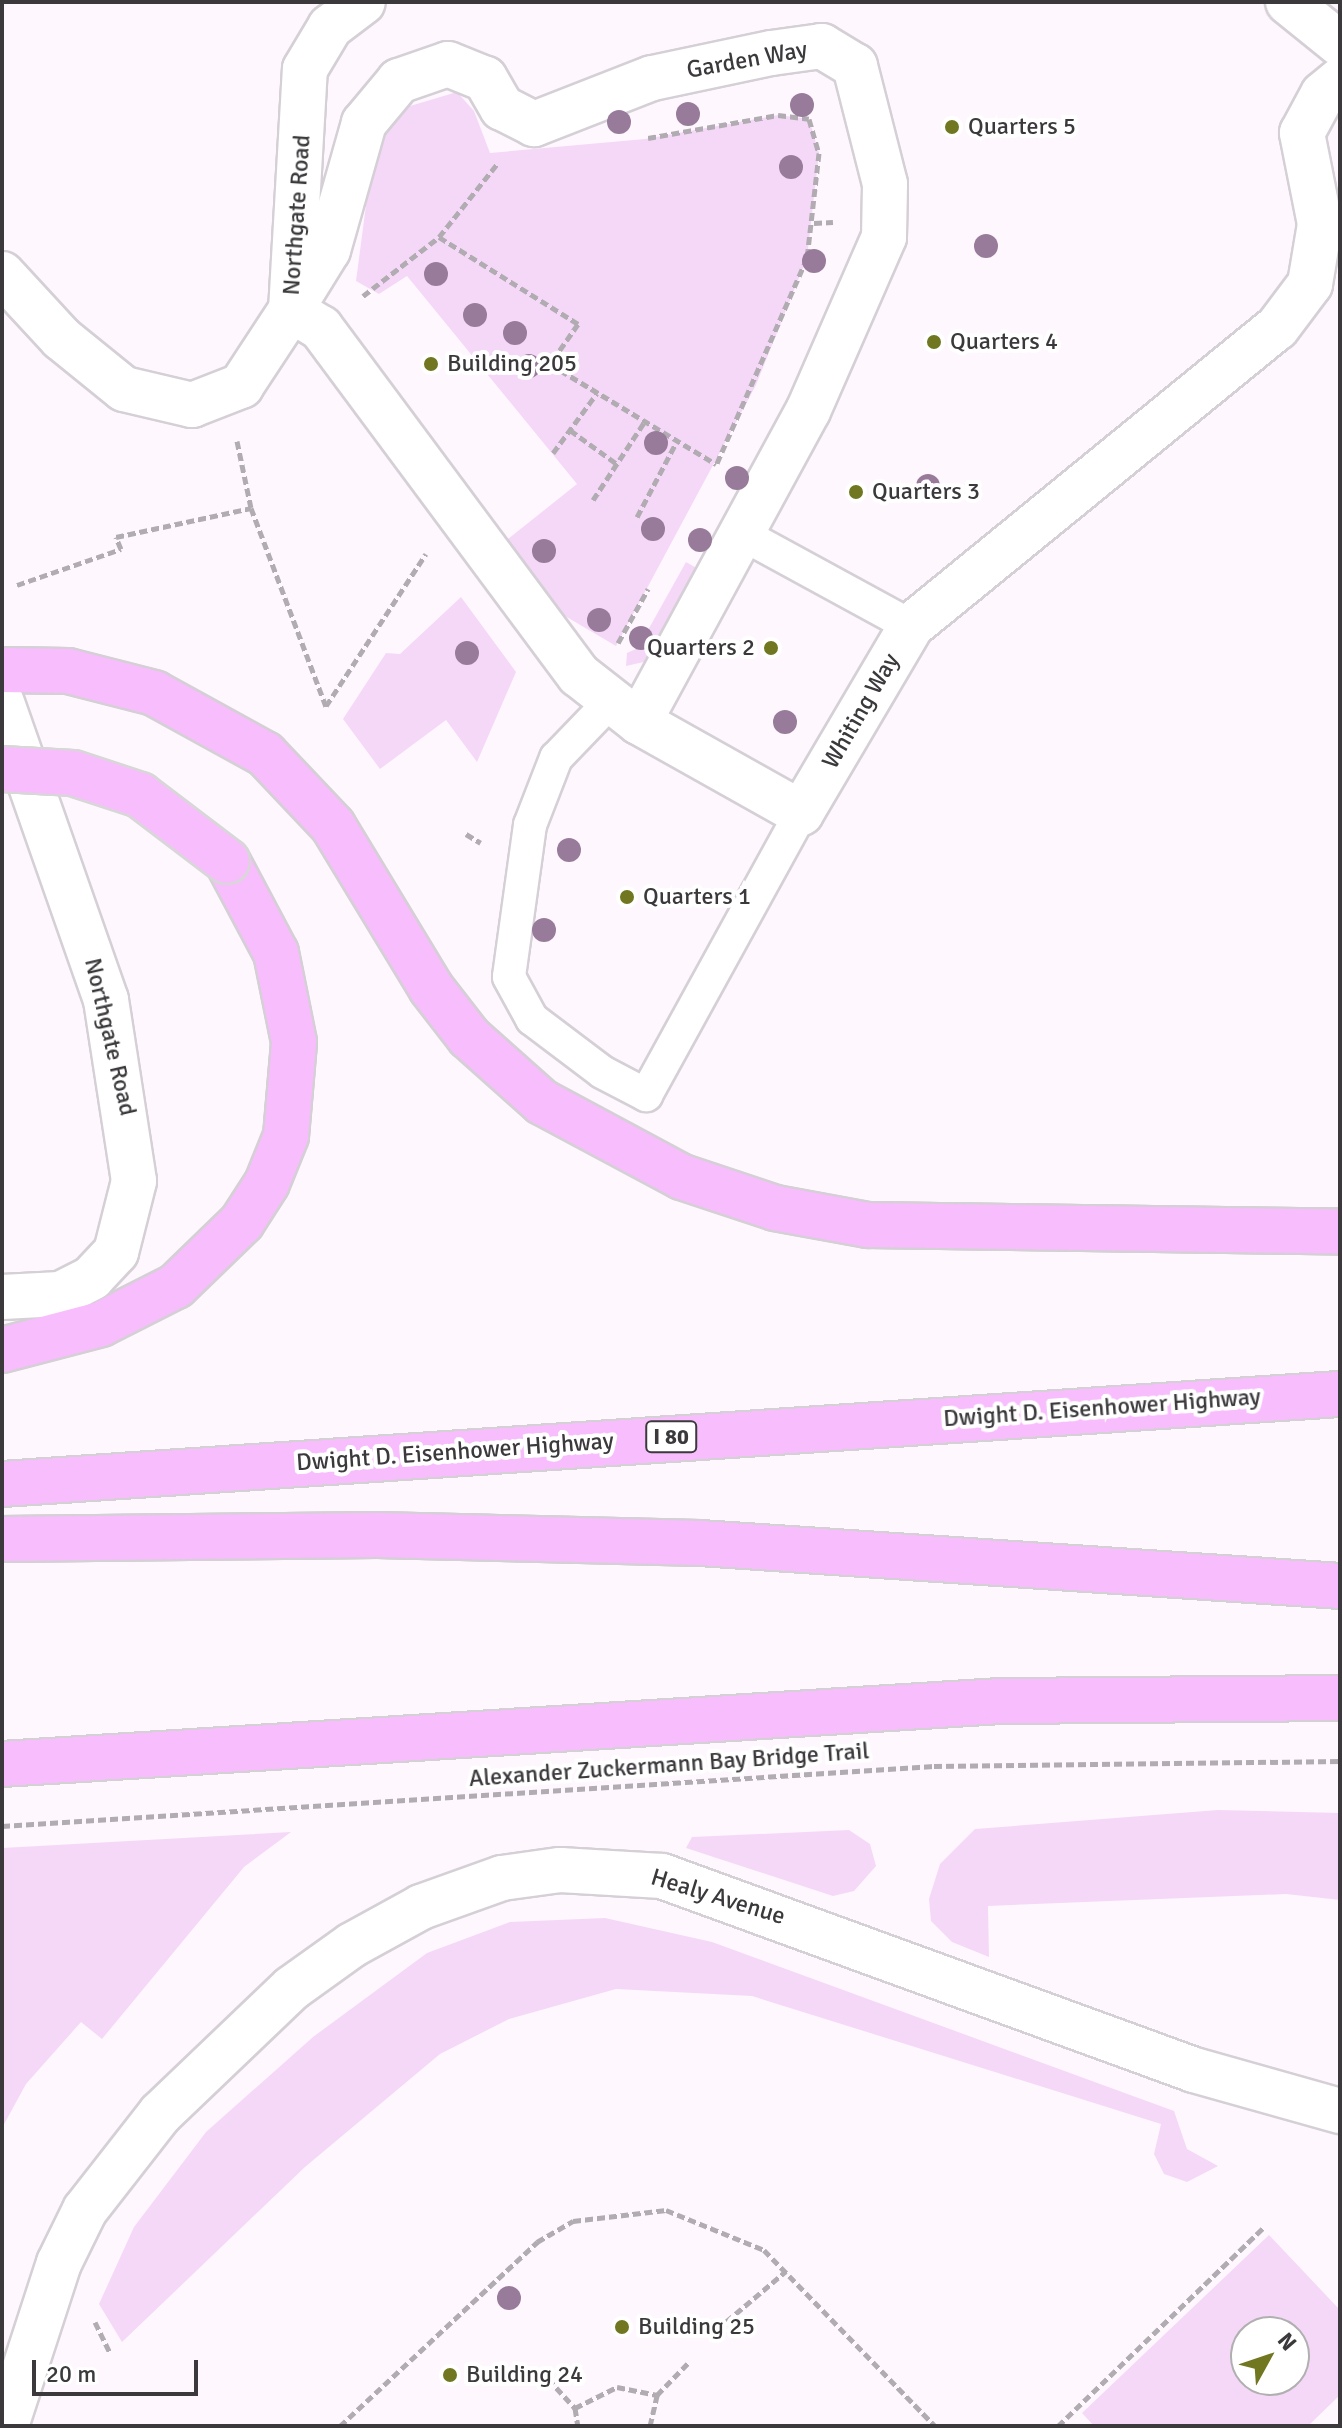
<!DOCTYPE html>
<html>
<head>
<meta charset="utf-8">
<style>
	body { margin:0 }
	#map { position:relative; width:1342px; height:2428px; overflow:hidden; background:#fef7fe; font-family:Signika,sans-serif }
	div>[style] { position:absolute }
	.green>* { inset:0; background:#f5d8f7 }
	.path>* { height:5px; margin-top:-2.5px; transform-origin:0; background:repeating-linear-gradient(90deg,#b1acb1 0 8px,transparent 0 12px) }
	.roads { filter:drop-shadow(2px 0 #d5cfd6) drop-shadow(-2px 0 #d5cfd6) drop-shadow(0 2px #d5cfd6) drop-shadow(0 -2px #d5cfd6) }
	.service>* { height:32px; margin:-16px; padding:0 16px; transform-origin:16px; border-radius:16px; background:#fff }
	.minor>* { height:44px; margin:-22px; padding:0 22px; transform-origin:22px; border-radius:22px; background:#fff }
	.motorway>* { height:44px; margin:-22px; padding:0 22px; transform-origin:22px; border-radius:22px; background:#f8bdfd }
	.bridges { filter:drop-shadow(2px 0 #d8d7d8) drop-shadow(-2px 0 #d8d7d8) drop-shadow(0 2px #d8d7d8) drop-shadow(0 -2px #d8d7d8) }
	.motorway-bridge>* { height:44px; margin:-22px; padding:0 22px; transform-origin:22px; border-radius:22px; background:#f8bdfd }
	.trees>* { width:24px; height:24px; margin:-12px; border-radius:50%; background:#987b9a }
	.dots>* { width:22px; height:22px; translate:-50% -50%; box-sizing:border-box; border:4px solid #fff; border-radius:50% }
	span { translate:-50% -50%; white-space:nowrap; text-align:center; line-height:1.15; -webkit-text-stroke:8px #fff; paint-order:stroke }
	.shield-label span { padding:2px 6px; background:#fff; border:2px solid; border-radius:6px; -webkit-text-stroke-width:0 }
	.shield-label { font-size:22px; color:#3b393c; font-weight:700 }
	.street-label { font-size:24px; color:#3b393c }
	.poi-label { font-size:24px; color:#3b393c }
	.left { translate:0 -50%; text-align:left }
	.right { translate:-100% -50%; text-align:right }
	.frame { position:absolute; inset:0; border:4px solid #3b393c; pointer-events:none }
	.north { position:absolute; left:1230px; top:2316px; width:80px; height:80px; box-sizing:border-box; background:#fff; border:2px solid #b1b0b1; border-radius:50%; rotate:50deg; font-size:22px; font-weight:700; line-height:32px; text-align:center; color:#3b393c }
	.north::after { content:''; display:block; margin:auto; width:28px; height:36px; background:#717720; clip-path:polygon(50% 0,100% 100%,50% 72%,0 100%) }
	.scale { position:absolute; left:32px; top:2360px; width:166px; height:36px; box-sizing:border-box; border:4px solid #3b393c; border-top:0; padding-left:10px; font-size:24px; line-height:28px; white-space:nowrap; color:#3b393c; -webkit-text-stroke:6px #fff; paint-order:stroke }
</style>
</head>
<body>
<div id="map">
	<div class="green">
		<i style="clip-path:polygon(457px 92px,474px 111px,490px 153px,645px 139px,778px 115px,809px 119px,819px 153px,807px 258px,756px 385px,616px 646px,565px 616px,503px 543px,577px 484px,407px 276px,379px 294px,356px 281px,374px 145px,400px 109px)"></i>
		<i style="clip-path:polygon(686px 562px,702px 571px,648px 661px,626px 666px,627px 653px,638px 648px)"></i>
		<i style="clip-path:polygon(461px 597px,516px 672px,477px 762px,446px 720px,380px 769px,343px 719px,386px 653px,400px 654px)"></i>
		<i style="clip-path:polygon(1218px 1810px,1340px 1813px,1340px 1900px,1286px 1894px,988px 1906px,989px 1957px,952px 1942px,931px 1921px,929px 1899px,940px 1864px,975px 1829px)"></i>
		<i style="clip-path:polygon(849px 1830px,870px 1844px,876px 1866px,854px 1891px,833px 1896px,686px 1848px,692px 1837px)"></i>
		<i style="clip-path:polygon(291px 1832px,244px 1867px,102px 2039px,81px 2022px,26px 2084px,2px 2128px,2px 1848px)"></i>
		<i style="clip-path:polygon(605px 1918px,712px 1942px,1174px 2111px,1187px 2149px,1218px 2166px,1187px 2182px,1164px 2174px,1154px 2154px,1161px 2124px,752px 1996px,616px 1989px,509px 2019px,440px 2054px,305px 2167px,122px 2342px,99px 2304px,134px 2227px,206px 2132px,313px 2037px,427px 1953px,510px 1922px)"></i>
		<i style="clip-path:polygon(evenodd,1269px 2235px,1340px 2310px,1340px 2395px,1308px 2426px,1094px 2426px,1082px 2413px,1269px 2235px,1246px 2332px,1294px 2332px,1294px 2380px,1246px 2380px,1246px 2332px)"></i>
	</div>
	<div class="path">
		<i style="left:648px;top:138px;width:132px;rotate:-10deg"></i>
		<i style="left:778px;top:115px;width:31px;rotate:7deg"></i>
		<i style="left:809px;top:119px;width:35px;rotate:74deg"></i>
		<i style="left:819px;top:153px;width:106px;rotate:96.5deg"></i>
		<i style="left:807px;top:258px;width:226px;rotate:113.7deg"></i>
		<i style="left:814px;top:223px;width:19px;rotate:-3deg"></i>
		<i style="left:439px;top:237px;width:164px;rotate:32deg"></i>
		<i style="left:578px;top:324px;width:49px;rotate:125deg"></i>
		<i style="left:550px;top:364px;width:194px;rotate:31.1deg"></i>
		<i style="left:363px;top:296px;width:96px;rotate:-37.8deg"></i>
		<i style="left:439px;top:237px;width:93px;rotate:-51.5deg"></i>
		<i style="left:570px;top:430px;width:58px;rotate:35.9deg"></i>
		<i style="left:237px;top:441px;width:68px;rotate:78.2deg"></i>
		<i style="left:251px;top:508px;width:212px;rotate:69.3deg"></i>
		<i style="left:326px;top:706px;width:182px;rotate:-56.7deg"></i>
		<i style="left:553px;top:453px;width:74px;rotate:-53.7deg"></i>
		<i style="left:593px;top:500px;width:95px;rotate:-56.6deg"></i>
		<i style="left:637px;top:517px;width:86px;rotate:-62.2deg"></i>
		<i style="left:17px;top:585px;width:110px;rotate:-19.1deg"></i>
		<i style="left:121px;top:549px;width:13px;rotate:-113deg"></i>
		<i style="left:116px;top:537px;width:138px;rotate:-12.1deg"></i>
		<i style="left:618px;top:643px;width:62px;rotate:-60.9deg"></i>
		<i style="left:466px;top:834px;width:17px;rotate:31deg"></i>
		<i style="left:2px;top:1826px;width:934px;rotate:-3.68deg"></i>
		<i style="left:934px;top:1766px;width:406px;rotate:-0.7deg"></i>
		<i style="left:95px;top:2322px;width:34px;rotate:64deg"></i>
		<i style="left:708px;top:2337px;width:102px;rotate:-40.2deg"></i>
		<i style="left:540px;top:2370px;width:52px;rotate:47.4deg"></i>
		<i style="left:575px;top:2408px;width:18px;rotate:81deg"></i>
		<i style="left:575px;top:2408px;width:47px;rotate:-26.6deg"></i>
		<i style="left:617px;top:2387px;width:41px;rotate:11.3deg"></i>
		<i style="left:340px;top:2426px;width:270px;rotate:-43deg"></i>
		<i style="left:537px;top:2242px;width:42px;rotate:-30.3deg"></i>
		<i style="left:573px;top:2221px;width:94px;rotate:-6.7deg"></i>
		<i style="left:666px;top:2210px;width:106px;rotate:22.2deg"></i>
		<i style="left:764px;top:2250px;width:245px;rotate:45.8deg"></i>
		<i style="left:650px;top:2426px;width:32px;rotate:-77deg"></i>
		<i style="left:657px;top:2395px;width:45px;rotate:-45.9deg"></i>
		<i style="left:1058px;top:2426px;width:285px;rotate:-44deg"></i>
	</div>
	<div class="roads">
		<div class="service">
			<i style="left:744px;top:535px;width:190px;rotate:28.6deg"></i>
			<i style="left:609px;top:703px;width:76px;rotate:133.9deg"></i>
			<i style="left:556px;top:758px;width:72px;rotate:111.2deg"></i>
			<i style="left:530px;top:825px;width:153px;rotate:97.9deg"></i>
			<i style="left:509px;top:977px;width:48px;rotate:61.3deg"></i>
			<i style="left:532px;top:1019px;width:88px;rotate:37.1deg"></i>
			<i style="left:602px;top:1072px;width:50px;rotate:27.6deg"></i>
			<i style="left:646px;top:1095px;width:322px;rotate:-61.2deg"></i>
		</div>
		<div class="minor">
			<i style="left:1288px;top:2px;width:67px;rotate:38.9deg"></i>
			<i style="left:2px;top:274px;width:87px;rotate:47.3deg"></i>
			<i style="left:61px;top:338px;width:81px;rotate:39deg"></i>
			<i style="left:124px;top:389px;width:70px;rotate:13.2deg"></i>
			<i style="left:192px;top:405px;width:53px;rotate:-21.2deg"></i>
			<i style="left:241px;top:386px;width:91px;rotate:-56.7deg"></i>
			<i style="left:291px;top:310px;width:241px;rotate:-86.7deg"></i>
			<i style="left:305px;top:69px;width:49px;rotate:-59.2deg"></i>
			<i style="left:330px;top:27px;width:41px;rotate:-37.1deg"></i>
			<i style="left:2px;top:703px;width:315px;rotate:70.7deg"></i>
			<i style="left:106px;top:1000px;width:183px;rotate:81.2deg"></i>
			<i style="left:134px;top:1181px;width:73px;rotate:104.2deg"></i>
			<i style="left:116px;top:1252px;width:35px;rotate:133deg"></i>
			<i style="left:92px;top:1278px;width:36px;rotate:153deg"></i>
			<i style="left:60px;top:1294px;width:58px;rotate:177deg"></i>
			<i style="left:639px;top:722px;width:354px;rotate:-61.5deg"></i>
			<i style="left:808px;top:411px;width:190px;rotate:-66.4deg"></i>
			<i style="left:884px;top:237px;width:53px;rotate:-88.9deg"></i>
			<i style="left:885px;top:184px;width:122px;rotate:-104.3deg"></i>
			<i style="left:855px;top:66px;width:39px;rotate:-149deg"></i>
			<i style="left:822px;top:46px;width:51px;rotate:172.2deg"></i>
			<i style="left:771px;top:53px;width:122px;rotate:168.1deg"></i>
			<i style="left:652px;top:78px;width:127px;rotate:158.7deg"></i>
			<i style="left:534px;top:124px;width:36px;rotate:-153deg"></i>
			<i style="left:502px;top:108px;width:34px;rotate:-120deg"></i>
			<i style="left:485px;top:79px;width:40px;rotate:-158deg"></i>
			<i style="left:448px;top:64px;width:52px;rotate:160.9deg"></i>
			<i style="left:399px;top:81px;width:55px;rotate:129.8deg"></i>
			<i style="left:364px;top:123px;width:132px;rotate:105.8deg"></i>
			<i style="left:328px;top:250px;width:70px;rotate:121.7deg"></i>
			<i style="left:291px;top:310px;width:35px;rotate:31deg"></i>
			<i style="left:321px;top:328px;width:432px;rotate:53.4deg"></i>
			<i style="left:579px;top:675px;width:76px;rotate:38.1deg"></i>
			<i style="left:639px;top:722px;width:186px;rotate:29.3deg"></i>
			<i style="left:801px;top:813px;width:217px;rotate:-59.5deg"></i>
			<i style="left:911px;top:626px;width:472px;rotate:-39.2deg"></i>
			<i style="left:1277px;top:328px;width:55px;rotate:-53.1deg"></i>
			<i style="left:1310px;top:284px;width:61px;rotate:-80.5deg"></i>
			<i style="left:1320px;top:224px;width:93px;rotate:-101.2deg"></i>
			<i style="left:1302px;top:133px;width:44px;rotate:-61.7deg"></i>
			<i style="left:1323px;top:94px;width:22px;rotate:-39deg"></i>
			<i style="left:6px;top:2426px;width:171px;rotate:-72deg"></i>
			<i style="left:59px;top:2263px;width:59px;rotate:-63.9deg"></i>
			<i style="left:85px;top:2210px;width:122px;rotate:-52deg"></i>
			<i style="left:160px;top:2114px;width:182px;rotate:-43.7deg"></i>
			<i style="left:292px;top:1988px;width:74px;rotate:-35.6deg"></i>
			<i style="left:352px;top:1945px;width:79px;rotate:-28.8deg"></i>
			<i style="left:421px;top:1907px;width:86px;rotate:-19.7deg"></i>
			<i style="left:502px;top:1878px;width:59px;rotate:-7.9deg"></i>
			<i style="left:560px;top:1870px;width:102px;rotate:3.4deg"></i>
			<i style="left:662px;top:1876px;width:566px;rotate:20.03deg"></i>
			<i style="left:1194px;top:2070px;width:152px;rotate:15.7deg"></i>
		</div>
		<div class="motorway">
			<i style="left:2px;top:670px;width:66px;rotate:0.9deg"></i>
			<i style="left:68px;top:671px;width:89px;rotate:14.3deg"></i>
			<i style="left:154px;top:693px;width:127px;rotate:28.8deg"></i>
			<i style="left:265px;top:754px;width:99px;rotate:46.6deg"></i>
			<i style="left:333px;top:826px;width:189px;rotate:58.8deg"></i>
			<i style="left:431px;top:988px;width:62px;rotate:52.2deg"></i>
			<i style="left:469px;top:1037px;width:98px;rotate:41.7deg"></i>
			<i style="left:542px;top:1102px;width:159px;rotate:28.2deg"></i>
			<i style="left:682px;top:1177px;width:98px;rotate:18.4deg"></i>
			<i style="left:775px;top:1208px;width:95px;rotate:10.4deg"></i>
			<i style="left:868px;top:1225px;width:472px;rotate:0.8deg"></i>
			<i style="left:2px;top:1350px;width:102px;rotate:-14.7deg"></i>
			<i style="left:101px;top:1324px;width:84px;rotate:-26.9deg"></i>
			<i style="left:176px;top:1286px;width:92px;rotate:-44.1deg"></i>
			<i style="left:242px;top:1222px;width:46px;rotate:-57.3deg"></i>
			<i style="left:267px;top:1183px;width:51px;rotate:-68deg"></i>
			<i style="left:286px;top:1136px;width:94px;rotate:-85.1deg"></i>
			<i style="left:294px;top:1042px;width:91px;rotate:-101.4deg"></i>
			<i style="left:276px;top:953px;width:104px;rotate:-118deg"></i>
			<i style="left:2px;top:1484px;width:1341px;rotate:-3.85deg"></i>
			<i style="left:2px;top:1539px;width:375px;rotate:-0.6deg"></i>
			<i style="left:377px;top:1535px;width:323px;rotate:1.4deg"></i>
			<i style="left:700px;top:1543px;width:641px;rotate:3.84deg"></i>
			<i style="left:2px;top:1764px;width:1001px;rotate:-3.61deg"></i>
			<i style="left:1001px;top:1701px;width:339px;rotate:-0.5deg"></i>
		</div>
	</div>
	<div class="bridges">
		<div class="motorway-bridge">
			<i style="left:2px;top:769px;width:71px;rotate:3.2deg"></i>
			<i style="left:73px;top:773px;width:71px;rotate:18.2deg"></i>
			<i style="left:140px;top:795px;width:109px;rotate:37.2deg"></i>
		</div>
	</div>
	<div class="trees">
		<i style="left:802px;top:105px"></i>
		<i style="left:688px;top:114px"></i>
		<i style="left:619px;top:122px"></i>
		<i style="left:791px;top:167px"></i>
		<i style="left:986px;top:246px"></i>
		<i style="left:814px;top:261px"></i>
		<i style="left:436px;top:274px"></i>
		<i style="left:475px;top:315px"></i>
		<i style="left:515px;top:333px"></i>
		<i style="left:529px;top:366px"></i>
		<i style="left:656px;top:443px"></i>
		<i style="left:737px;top:478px"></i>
		<i style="left:928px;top:486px"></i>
		<i style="left:653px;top:529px"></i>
		<i style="left:700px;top:540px"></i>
		<i style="left:544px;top:551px"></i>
		<i style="left:599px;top:620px"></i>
		<i style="left:641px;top:638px"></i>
		<i style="left:467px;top:653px"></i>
		<i style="left:785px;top:722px"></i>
		<i style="left:569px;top:850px"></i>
		<i style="left:544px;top:930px"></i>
		<i style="left:509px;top:2298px"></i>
	</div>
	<div class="dots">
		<i style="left:952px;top:127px;background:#717720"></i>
		<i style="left:934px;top:342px;background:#717720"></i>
		<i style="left:431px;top:364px;background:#717720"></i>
		<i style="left:856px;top:492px;background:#717720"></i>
		<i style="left:771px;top:648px;background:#717720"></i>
		<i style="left:627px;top:897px;background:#717720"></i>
		<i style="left:622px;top:2327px;background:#717720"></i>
		<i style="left:450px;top:2375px;background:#717720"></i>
	</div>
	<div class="shield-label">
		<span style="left:671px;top:1437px">I 80</span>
	</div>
	<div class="street-label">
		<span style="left:747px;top:60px;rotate:-10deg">Garden Way</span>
		<span style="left:297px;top:215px;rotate:-86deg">Northgate Road</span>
		<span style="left:861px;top:711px;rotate:-60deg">Whiting Way</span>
		<span style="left:110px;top:1037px;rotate:77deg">Northgate Road</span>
		<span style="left:1102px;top:1408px;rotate:-4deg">Dwight D. Eisenhower Highway</span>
		<span style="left:455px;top:1452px;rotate:-4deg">Dwight D. Eisenhower Highway</span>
		<span style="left:669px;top:1765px;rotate:-4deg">Alexander Zuckermann Bay Bridge Trail</span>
		<span style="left:718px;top:1897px;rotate:17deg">Healy Avenue</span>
	</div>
	<div class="poi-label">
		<span class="left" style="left:968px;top:127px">Quarters 5</span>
		<span class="left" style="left:950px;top:342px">Quarters 4</span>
		<span class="left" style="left:447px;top:364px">Building 205</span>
		<span class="left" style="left:872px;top:492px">Quarters 3</span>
		<span class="right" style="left:755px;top:648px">Quarters 2</span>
		<span class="left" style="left:643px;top:897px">Quarters 1</span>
		<span class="left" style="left:638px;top:2327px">Building 25</span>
		<span class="left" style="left:466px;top:2375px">Building 24</span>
	</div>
	<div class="frame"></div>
	<div class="north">N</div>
	<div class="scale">20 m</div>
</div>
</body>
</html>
